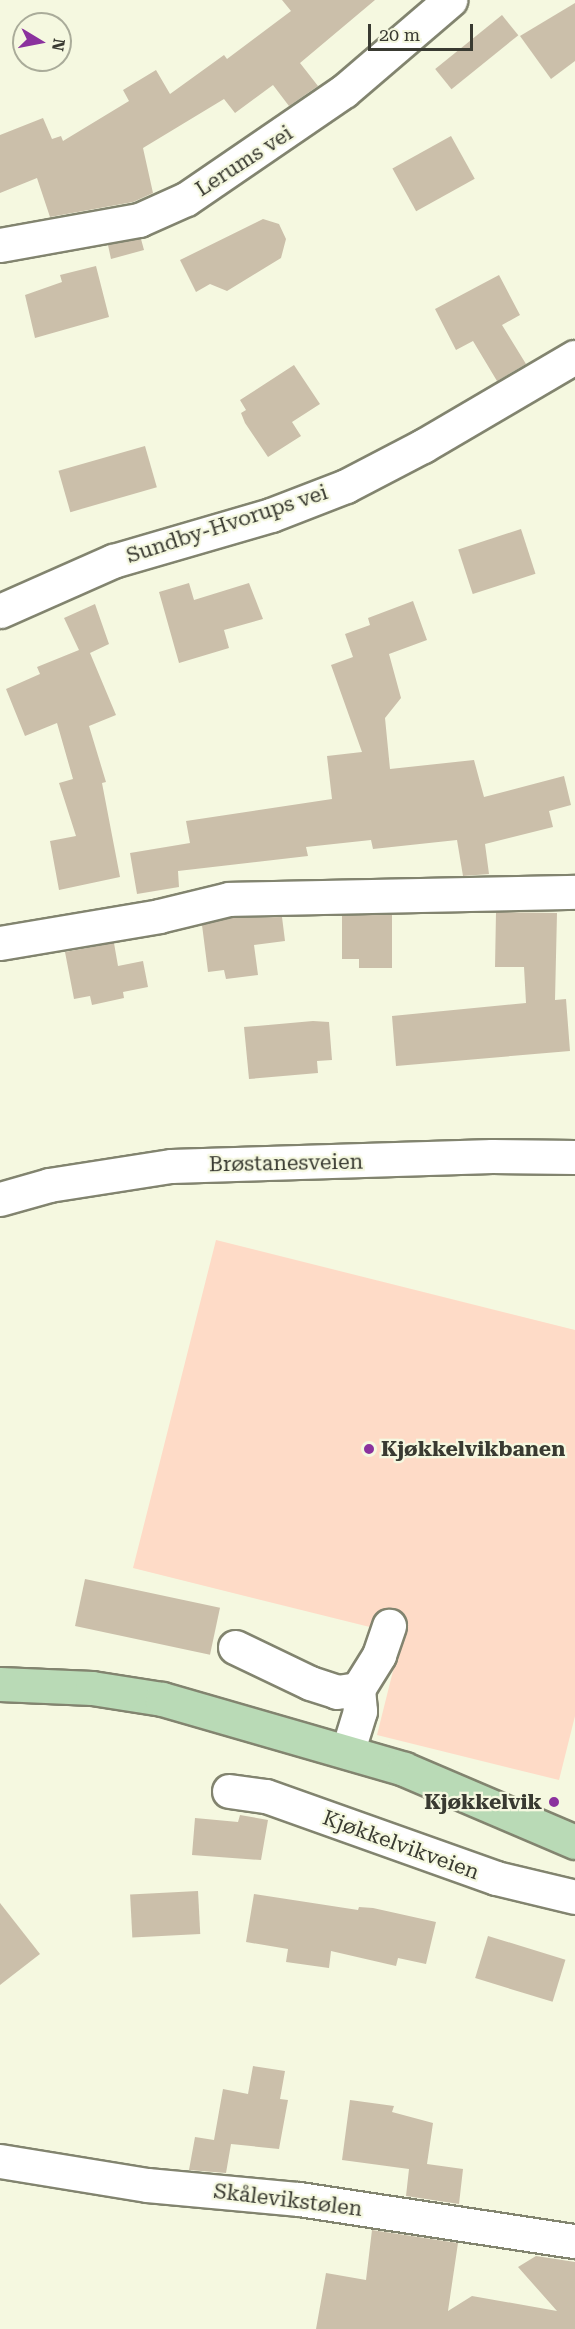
<!DOCTYPE html>
<html>
<head>
<meta charset="utf-8">
<style>
	body { margin:0 }
	#map { position:relative; width:575px; height:2329px; overflow:hidden; background:#f5f8e0; font-family:"Roboto Serif",serif }
	div>[style] { position:absolute }
	.green>* { inset:0; background:#fedbc7 }
	.building>* { inset:0; background:#cbbfaa; transform-origin:0 0 }
	.roads { filter:drop-shadow(2px 0 #82846f) drop-shadow(-2px 0 #82846f) drop-shadow(0 2px #82846f) drop-shadow(0 -2px #82846f) }
	.minor>* { height:33px; margin:-16.5px; padding:0 16.5px; transform-origin:16.5px; border-radius:16.5px; background:#fff }
	.major>* { height:33px; margin:-16.5px; padding:0 16.5px; transform-origin:16.5px; border-radius:16.5px; background:#b9dab6 }
	.dots>* { width:16px; height:16px; translate:-50% -50%; box-sizing:border-box; border:3px solid #f5f8e0; border-radius:50% }
	span { translate:-50% -50%; white-space:nowrap; text-align:center; line-height:1.15; -webkit-text-stroke:4.5px #f5f8e0; paint-order:stroke }
	.street-label { font-size:21px; color:#393a31 }
	.poi-label { font-size:21px; color:#393a31; font-weight:700 }
	.left { translate:0 -50%; text-align:left }
	.right { translate:-100% -50%; text-align:right }
	.north { position:absolute; left:12px; top:12px; width:60px; height:60px; box-sizing:border-box; background:#f5f8e0; border:2px solid #aaac9a; border-radius:50%; rotate:100deg; font-size:16px; font-weight:700; line-height:24px; text-align:center; color:#393a31 }
	.north::after { content:''; display:block; margin:auto; width:21px; height:27px; background:#8b329e; clip-path:polygon(50% 0,100% 100%,50% 72%,0 100%) }
	.scale { position:absolute; left:368px; top:24px; width:105px; height:27px; box-sizing:border-box; border:3px solid #393a31; border-top:0; padding-left:8px; font-size:18px; line-height:21px; white-space:nowrap; color:#393a31; -webkit-text-stroke:4px #f5f8e0; paint-order:stroke }
</style>
</head>
<body>
<div id="map">
	<div class="green">
		<i style="clip-path:polygon(216px 1240px,575px 1330px,575px 1716px,559px 1780px,377px 1735px,402px 1635px,133px 1568px)"></i>
	</div>
	<div class="building">
		<i style="clip-path:polygon(282px 0,375px 0,300px 63px,318px 86px,289px 106px,273px 85px,235px 113px,224px 99px,143px 148px,153px 193px,133px 202px,50px 217px,37px 178px,0 193px,0 135px,43px 118px,52px 139px,61px 136px,63px 141px,129px 101px,123px 90px,156px 70px,170px 94px,224px 55px,227px 59px,291px 11px)"></i>
		<i style="clip-path:polygon(575px 3px,575px 61px,551px 79px,520px 36px)"></i>
		<i style="left:502px;top:15px;width:26px;height:86px;rotate:51deg"></i>
		<i style="left:451px;top:136px;width:49px;height:67px;rotate:61deg"></i>
		<i style="clip-path:polygon(263px 219px,279px 224px,286px 239px,281px 258px,227px 291px,210px 284px,196px 292px,180px 260px)"></i>
		<i style="clip-path:polygon(141px 239px,144px 250px,111px 259px,108px 245px)"></i>
		<i style="clip-path:polygon(96px 266px,109px 317px,35px 338px,25px 295px,62px 282px,60px 275px)"></i>
		<i style="clip-path:polygon(499px 275px,520px 315px,502px 325px,526px 364px,497px 381px,473px 341px,456px 350px,435px 309px)"></i>
		<i style="clip-path:polygon(294px 365px,320px 404px,292px 422px,301px 436px,268px 457px,245px 423px,241px 413px,246px 410px,240px 400px)"></i>
		<i style="left:145px;top:446px;width:43px;height:90px;rotate:74deg"></i>
		<i style="left:521px;top:529px;width:47px;height:66px;rotate:72deg"></i>
		<i style="clip-path:polygon(189px 583px,194px 600px,249px 583px,263px 619px,224px 630px,229px 648px,179px 663px,159px 592px)"></i>
		<i style="clip-path:polygon(413px 601px,427px 640px,389px 654px,401px 698px,385px 718px,390px 769px,474px 760px,484px 797px,564px 776px,571px 805px,549px 811px,553px 827px,485px 844px,489px 874px,463px 876px,457px 840px,373px 849px,371px 840px,306px 847px,308px 856px,178px 871px,179px 887px,137px 894px,130px 853px,190px 843px,186px 821px,332px 799px,327px 756px,362px 752px,331px 665px,353px 657px,345px 634px,370px 625px,368px 618px)"></i>
		<i style="clip-path:polygon(95px 604px,109px 644px,90px 653px,116px 715px,89px 726px,106px 782px,102px 783px,120px 877px,59px 890px,50px 841px,76px 836px,59px 783px,73px 779px,57px 723px,25px 736px,6px 689px,40px 674px,37px 667px,79px 650px,64px 618px)"></i>
		<i style="clip-path:polygon(496px 912px,557px 913px,555px 1000px,566px 999px,570px 1051px,396px 1066px,392px 1016px,526px 1003px,524px 967px,495px 967px)"></i>
		<i style="clip-path:polygon(392px 914px,392px 968px,359px 968px,359px 959px,342px 959px,342px 915px)"></i>
		<i style="clip-path:polygon(282px 917px,285px 941px,254px 945px,258px 975px,226px 979px,224px 970px,208px 972px,202px 925px,231px 918px)"></i>
		<i style="clip-path:polygon(114px 943px,118px 966px,143px 961px,148px 987px,123px 992px,124px 998px,92px 1005px,90px 996px,74px 999px,65px 952px)"></i>
		<i style="clip-path:polygon(313px 1021px,329px 1022px,332px 1060px,317px 1061px,318px 1073px,249px 1079px,244px 1027px)"></i>
		<i style="left:85px;top:1579px;width:138px;height:48px;rotate:12deg"></i>
		<i style="clip-path:polygon(240px 1815px,268px 1820px,261px 1860px,192px 1855px,195px 1818px,238px 1822px)"></i>
		<i style="left:198px;top:1891px;width:43px;height:68px;rotate:87deg"></i>
		<i style="clip-path:polygon(254px 1894px,358px 1910px,359px 1907px,373px 1908px,436px 1922px,426px 1964px,398px 1958px,396px 1966px,331px 1951px,329px 1968px,286px 1962px,288px 1949px,246px 1942px)"></i>
		<i style="clip-path:polygon(0 1903px,40px 1954px,0 1985px)"></i>
		<i style="left:488px;top:1936px;width:81px;height:44px;rotate:17deg"></i>
		<i style="clip-path:polygon(253px 2066px,285px 2071px,280px 2099px,288px 2100px,279px 2149px,231px 2144px,226px 2173px,189px 2170px,195px 2137px,214px 2140px,223px 2089px,248px 2094px)"></i>
		<i style="clip-path:polygon(350px 2100px,394px 2106px,392px 2112px,433px 2123px,427px 2164px,463px 2169px,459px 2204px,406px 2196px,409px 2169px,342px 2160px)"></i>
		<i style="clip-path:polygon(372px 2230px,458px 2243px,448px 2311px,472px 2296px,557px 2311px,518px 2267px,536px 2256px,575px 2262px,575px 2329px,316px 2329px,326px 2273px,366px 2280px)"></i>
	</div>
	<div class="roads">
		<div class="minor">
			<i style="left:0;top:245px;width:141px;rotate:-10.2deg"></i>
			<i style="left:139px;top:220px;width:51px;rotate:-24.1deg"></i>
			<i style="left:186px;top:199px;width:191px;rotate:-34.4deg"></i>
			<i style="left:344px;top:91px;width:140px;rotate:-40.6deg"></i>
			<i style="left:0;top:611px;width:124px;rotate:-23.9deg"></i>
			<i style="left:113px;top:561px;width:165px;rotate:-16.2deg"></i>
			<i style="left:271px;top:515px;width:80px;rotate:-21.1deg"></i>
			<i style="left:346px;top:486px;width:87px;rotate:-27.5deg"></i>
			<i style="left:423px;top:446px;width:176px;rotate:-30.4deg"></i>
			<i style="left:0;top:943px;width:161px;rotate:-9.6deg"></i>
			<i style="left:159px;top:916px;width:72px;rotate:-13.7deg"></i>
			<i style="left:229px;top:899px;width:346px;rotate:-1.2deg"></i>
			<i style="left:0;top:1199px;width:51px;rotate:-15.9deg"></i>
			<i style="left:49px;top:1185px;width:123px;rotate:-8.9deg"></i>
			<i style="left:171px;top:1166px;width:321px;rotate:-1.8deg"></i>
			<i style="left:492px;top:1156px;width:83px;rotate:0.7deg"></i>
			<i style="left:235px;top:1647px;width:83px;rotate:25.6deg"></i>
			<i style="left:310px;top:1683px;width:28px;rotate:18deg"></i>
			<i style="left:337px;top:1692px;width:21px;rotate:-8deg"></i>
			<i style="left:348px;top:1750px;width:41px;rotate:-72.9deg"></i>
			<i style="left:360px;top:1711px;width:22px;rotate:-95deg"></i>
			<i style="left:358px;top:1689px;width:40px;rotate:-58deg"></i>
			<i style="left:379px;top:1655px;width:31px;rotate:-71deg"></i>
			<i style="left:229px;top:1791px;width:37px;rotate:8deg"></i>
			<i style="left:266px;top:1796px;width:244px;rotate:19.6deg"></i>
			<i style="left:496px;top:1878px;width:81px;rotate:13.5deg"></i>
			<i style="left:0;top:2161px;width:149px;rotate:9.3deg"></i>
			<i style="left:147px;top:2185px;width:153px;rotate:5.3deg"></i>
			<i style="left:299px;top:2199px;width:279px;rotate:8.7deg"></i>
		</div>
		<div class="major">
			<i style="left:0;top:1684px;width:92px;rotate:2.5deg"></i>
			<i style="left:92px;top:1688px;width:71px;rotate:8.9deg"></i>
			<i style="left:162px;top:1699px;width:252px;rotate:16.1deg"></i>
			<i style="left:404px;top:1769px;width:186px;rotate:23.1deg"></i>
		</div>
	</div>
	<div class="dots">
		<i style="left:369px;top:1449px;background:#8b329e"></i>
		<i style="left:554px;top:1802px;background:#8b329e"></i>
	</div>
	<div class="street-label">
		<span style="left:244px;top:161px;rotate:-33deg">Lerums vei</span>
		<span style="left:227px;top:524px;rotate:-18deg">Sundby-Hvorups vei</span>
		<span style="left:286px;top:1163px;rotate:-1deg">Brøstanesveien</span>
		<span style="left:401px;top:1845px;rotate:20deg">Kjøkkelvikveien</span>
		<span style="left:288px;top:2200px;rotate:7deg">Skålevikstølen</span>
	</div>
	<div class="poi-label">
		<span class="left" style="left:381px;top:1449px">Kjøkkelvikbanen</span>
		<span class="right" style="left:542px;top:1802px">Kjøkkelvik</span>
	</div>
	<div class="north">N</div>
	<div class="scale">20 m</div>
</div>
</body>
</html>
